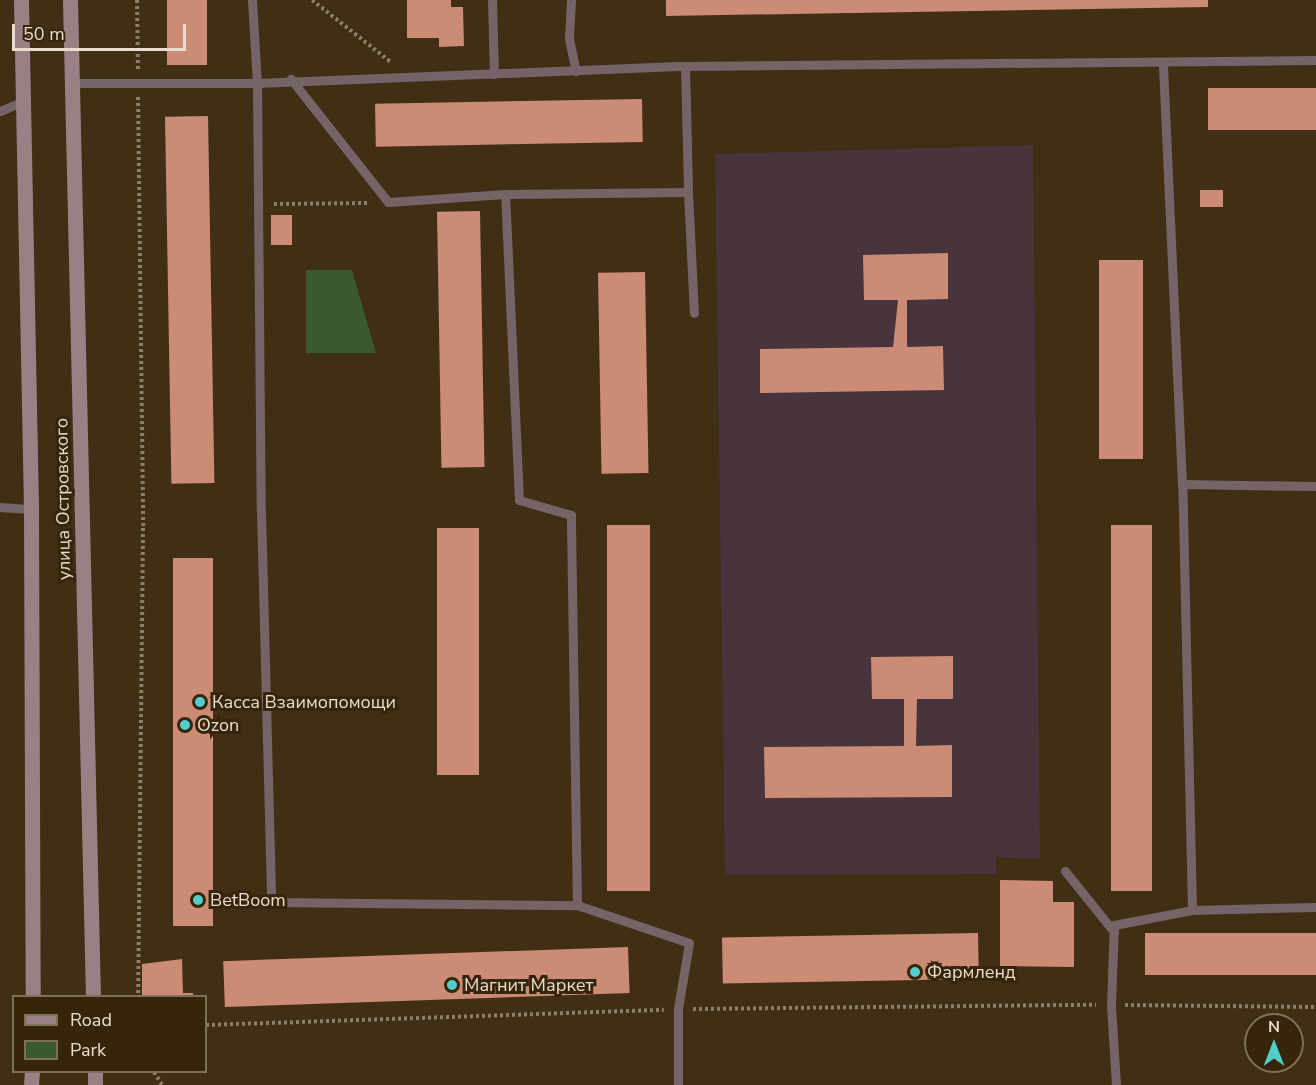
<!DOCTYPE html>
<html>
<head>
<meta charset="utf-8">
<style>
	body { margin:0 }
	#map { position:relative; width:1316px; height:1085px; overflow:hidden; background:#402f15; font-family:"Nunito Sans",sans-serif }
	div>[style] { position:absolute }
	.education>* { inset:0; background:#47343c }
	.green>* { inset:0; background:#3a5a2e }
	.building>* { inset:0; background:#cb8b74; transform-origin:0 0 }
	.path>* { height:4px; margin-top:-2px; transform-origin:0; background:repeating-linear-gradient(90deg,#8b7d68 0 3px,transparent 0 6px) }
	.service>* { height:9px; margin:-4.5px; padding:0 4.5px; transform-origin:4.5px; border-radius:4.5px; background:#756467 }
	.secondary>* { height:15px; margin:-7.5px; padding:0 7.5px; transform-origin:7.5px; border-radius:7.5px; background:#9a8084 }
	.dots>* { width:16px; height:16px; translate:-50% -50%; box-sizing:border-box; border:3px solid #36250a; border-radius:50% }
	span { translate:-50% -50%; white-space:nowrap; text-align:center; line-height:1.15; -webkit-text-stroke:6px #36250a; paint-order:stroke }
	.street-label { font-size:18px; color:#e8ddce }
	.poi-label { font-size:18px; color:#e8ddce }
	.left { translate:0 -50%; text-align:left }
	.legend { position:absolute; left:12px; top:995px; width:195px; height:78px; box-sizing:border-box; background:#36250a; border:2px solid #7d6f58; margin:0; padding:8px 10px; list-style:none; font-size:18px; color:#e8ddce }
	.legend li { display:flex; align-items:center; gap:12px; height:30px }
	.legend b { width:30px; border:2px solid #7d6f58 }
	.north { position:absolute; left:1244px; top:1013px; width:60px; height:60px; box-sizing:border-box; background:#36250a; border:2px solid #7d6f58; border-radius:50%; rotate:0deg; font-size:16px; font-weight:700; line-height:24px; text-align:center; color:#e8ddce }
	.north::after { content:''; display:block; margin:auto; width:21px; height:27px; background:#52cdcc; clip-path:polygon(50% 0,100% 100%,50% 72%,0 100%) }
	.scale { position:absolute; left:12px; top:24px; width:174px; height:27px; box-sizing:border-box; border:3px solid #e8ddce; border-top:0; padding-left:8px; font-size:18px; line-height:21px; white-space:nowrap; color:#e8ddce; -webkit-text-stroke:4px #36250a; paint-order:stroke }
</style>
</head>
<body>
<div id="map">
	<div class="education">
		<i style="clip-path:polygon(1033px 145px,1040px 859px,996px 857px,996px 874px,725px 875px,715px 154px)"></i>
	</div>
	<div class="green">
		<i style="clip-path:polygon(306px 270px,352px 270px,376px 353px,306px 353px)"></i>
	</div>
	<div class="building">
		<i style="left:167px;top:0;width:40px;height:65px"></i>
		<i style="clip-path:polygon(407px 0,451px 0,451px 7px,463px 7px,464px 46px,439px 47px,439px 38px,407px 38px)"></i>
		<i style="clip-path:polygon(666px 0,1208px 0,1208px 7px,666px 16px)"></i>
		<i style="left:1316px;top:88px;width:42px;height:108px;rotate:90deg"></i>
		<i style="left:642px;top:99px;width:43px;height:267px;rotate:89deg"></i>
		<i style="left:208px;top:116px;width:367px;height:43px;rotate:89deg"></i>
		<i style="left:1200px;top:190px;width:23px;height:17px"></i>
		<i style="left:480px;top:211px;width:256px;height:43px;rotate:89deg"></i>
		<i style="left:292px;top:215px;width:30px;height:21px;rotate:90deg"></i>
		<i style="clip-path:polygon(948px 253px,948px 299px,907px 300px,907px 347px,943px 346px,944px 390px,760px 393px,760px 349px,893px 347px,898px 300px,864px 300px,863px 255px)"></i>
		<i style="left:1143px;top:260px;width:199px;height:44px;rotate:90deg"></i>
		<i style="left:645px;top:272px;width:201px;height:47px;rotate:89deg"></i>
		<i style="left:607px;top:525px;width:43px;height:366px"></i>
		<i style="left:1111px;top:525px;width:41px;height:366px"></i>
		<i style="left:437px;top:528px;width:42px;height:247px"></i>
		<i style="left:173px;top:558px;width:40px;height:368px"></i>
		<i style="clip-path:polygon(953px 656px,953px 699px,917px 699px,916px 746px,952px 745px,952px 797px,765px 798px,764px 747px,904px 746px,904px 699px,872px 699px,871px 657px)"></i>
		<i style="clip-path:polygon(1000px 880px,1053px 881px,1053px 902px,1074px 902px,1074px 967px,1000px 966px)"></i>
		<i style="left:978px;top:933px;width:46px;height:256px;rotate:89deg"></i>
		<i style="left:1316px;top:933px;width:42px;height:171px;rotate:90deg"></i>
		<i style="left:628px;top:947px;width:46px;height:405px;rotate:88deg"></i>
		<i style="clip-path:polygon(182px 959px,183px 993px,193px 993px,193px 996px,142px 996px,142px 964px)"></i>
	</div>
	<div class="path">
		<i style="left:137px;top:0;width:69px;rotate:89.2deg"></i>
		<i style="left:312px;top:0;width:102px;rotate:38.2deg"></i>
		<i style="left:138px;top:97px;width:431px;rotate:89.3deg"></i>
		<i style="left:143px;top:528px;width:468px;rotate:90.6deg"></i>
		<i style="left:274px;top:204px;width:94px;rotate:-0.6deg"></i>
		<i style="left:1125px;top:1005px;width:191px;rotate:0.6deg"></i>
		<i style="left:693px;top:1009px;width:403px;rotate:-0.6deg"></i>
		<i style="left:206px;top:1025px;width:458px;rotate:-1.9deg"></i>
		<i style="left:154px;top:1072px;width:15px;rotate:58deg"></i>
	</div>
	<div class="service">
		<i style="left:252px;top:0;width:83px;rotate:86.6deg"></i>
		<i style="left:257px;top:83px;width:428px;rotate:89.5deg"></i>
		<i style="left:261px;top:511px;width:391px;rotate:88.5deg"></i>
		<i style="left:271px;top:902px;width:306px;rotate:0.6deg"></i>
		<i style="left:577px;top:905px;width:390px;rotate:-90.9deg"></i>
		<i style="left:571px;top:515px;width:54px;rotate:-163.9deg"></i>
		<i style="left:519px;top:500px;width:306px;rotate:-92.6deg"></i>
		<i style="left:505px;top:194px;width:117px;rotate:176.1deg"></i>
		<i style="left:388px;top:202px;width:157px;rotate:-128.3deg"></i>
		<i style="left:492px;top:0;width:74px;rotate:88.5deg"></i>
		<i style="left:571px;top:0;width:39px;rotate:93deg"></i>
		<i style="left:569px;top:39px;width:33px;rotate:78deg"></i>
		<i style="left:685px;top:66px;width:126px;rotate:88.6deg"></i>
		<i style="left:73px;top:83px;width:184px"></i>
		<i style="left:257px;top:83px;width:428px;rotate:-2.3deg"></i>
		<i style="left:685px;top:66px;width:631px;rotate:-0.54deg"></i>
		<i style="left:0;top:111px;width:26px;rotate:-23deg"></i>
		<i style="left:505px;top:194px;width:183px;rotate:-0.6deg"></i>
		<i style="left:688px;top:192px;width:121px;rotate:87.2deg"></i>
		<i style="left:1182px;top:484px;width:134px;rotate:0.9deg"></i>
		<i style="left:0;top:507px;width:31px;rotate:4deg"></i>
		<i style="left:1065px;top:871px;width:78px;rotate:51.2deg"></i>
		<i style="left:577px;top:905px;width:118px;rotate:18.7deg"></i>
		<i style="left:689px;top:943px;width:67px;rotate:99.5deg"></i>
		<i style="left:678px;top:1009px;width:76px;rotate:90deg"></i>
		<i style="left:1192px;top:910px;width:124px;rotate:-1.4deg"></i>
		<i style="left:1116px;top:1085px;width:80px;rotate:-93.6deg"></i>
		<i style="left:1111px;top:1005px;width:80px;rotate:-87.9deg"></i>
		<i style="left:1114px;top:925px;width:79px;rotate:-10.9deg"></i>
		<i style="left:1192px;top:910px;width:426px;rotate:-91.3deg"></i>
		<i style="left:1182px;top:484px;width:422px;rotate:-92.6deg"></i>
	</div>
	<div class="secondary">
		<i style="left:21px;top:0;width:509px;rotate:88.87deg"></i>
		<i style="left:31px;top:509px;width:487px;rotate:89.8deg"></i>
		<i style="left:70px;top:0;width:996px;rotate:88.68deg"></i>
		<i style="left:95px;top:1072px;width:13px;rotate:90deg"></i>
		<i style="left:31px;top:1085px;width:13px;rotate:-86deg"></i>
	</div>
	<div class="dots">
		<i style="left:200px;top:702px;background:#52cdcc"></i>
		<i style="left:185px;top:725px;background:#52cdcc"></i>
		<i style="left:198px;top:900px;background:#52cdcc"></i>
		<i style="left:915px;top:972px;background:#52cdcc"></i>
		<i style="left:452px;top:985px;background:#52cdcc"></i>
	</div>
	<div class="street-label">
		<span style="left:63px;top:499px;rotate:-91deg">улица Островского</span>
	</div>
	<div class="poi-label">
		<span class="left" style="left:212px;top:702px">Касса Взаимопомощи</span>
		<span class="left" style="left:197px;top:725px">Ozon</span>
		<span class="left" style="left:210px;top:900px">BetBoom</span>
		<span class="left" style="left:927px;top:972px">Фармленд</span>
		<span class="left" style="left:464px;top:985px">Магнит Маркет</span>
	</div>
	<ul class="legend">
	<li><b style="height:8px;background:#9a8084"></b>Road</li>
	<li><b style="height:16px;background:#3a5a2e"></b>Park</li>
	</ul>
	<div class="north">N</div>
	<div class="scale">50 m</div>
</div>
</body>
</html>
